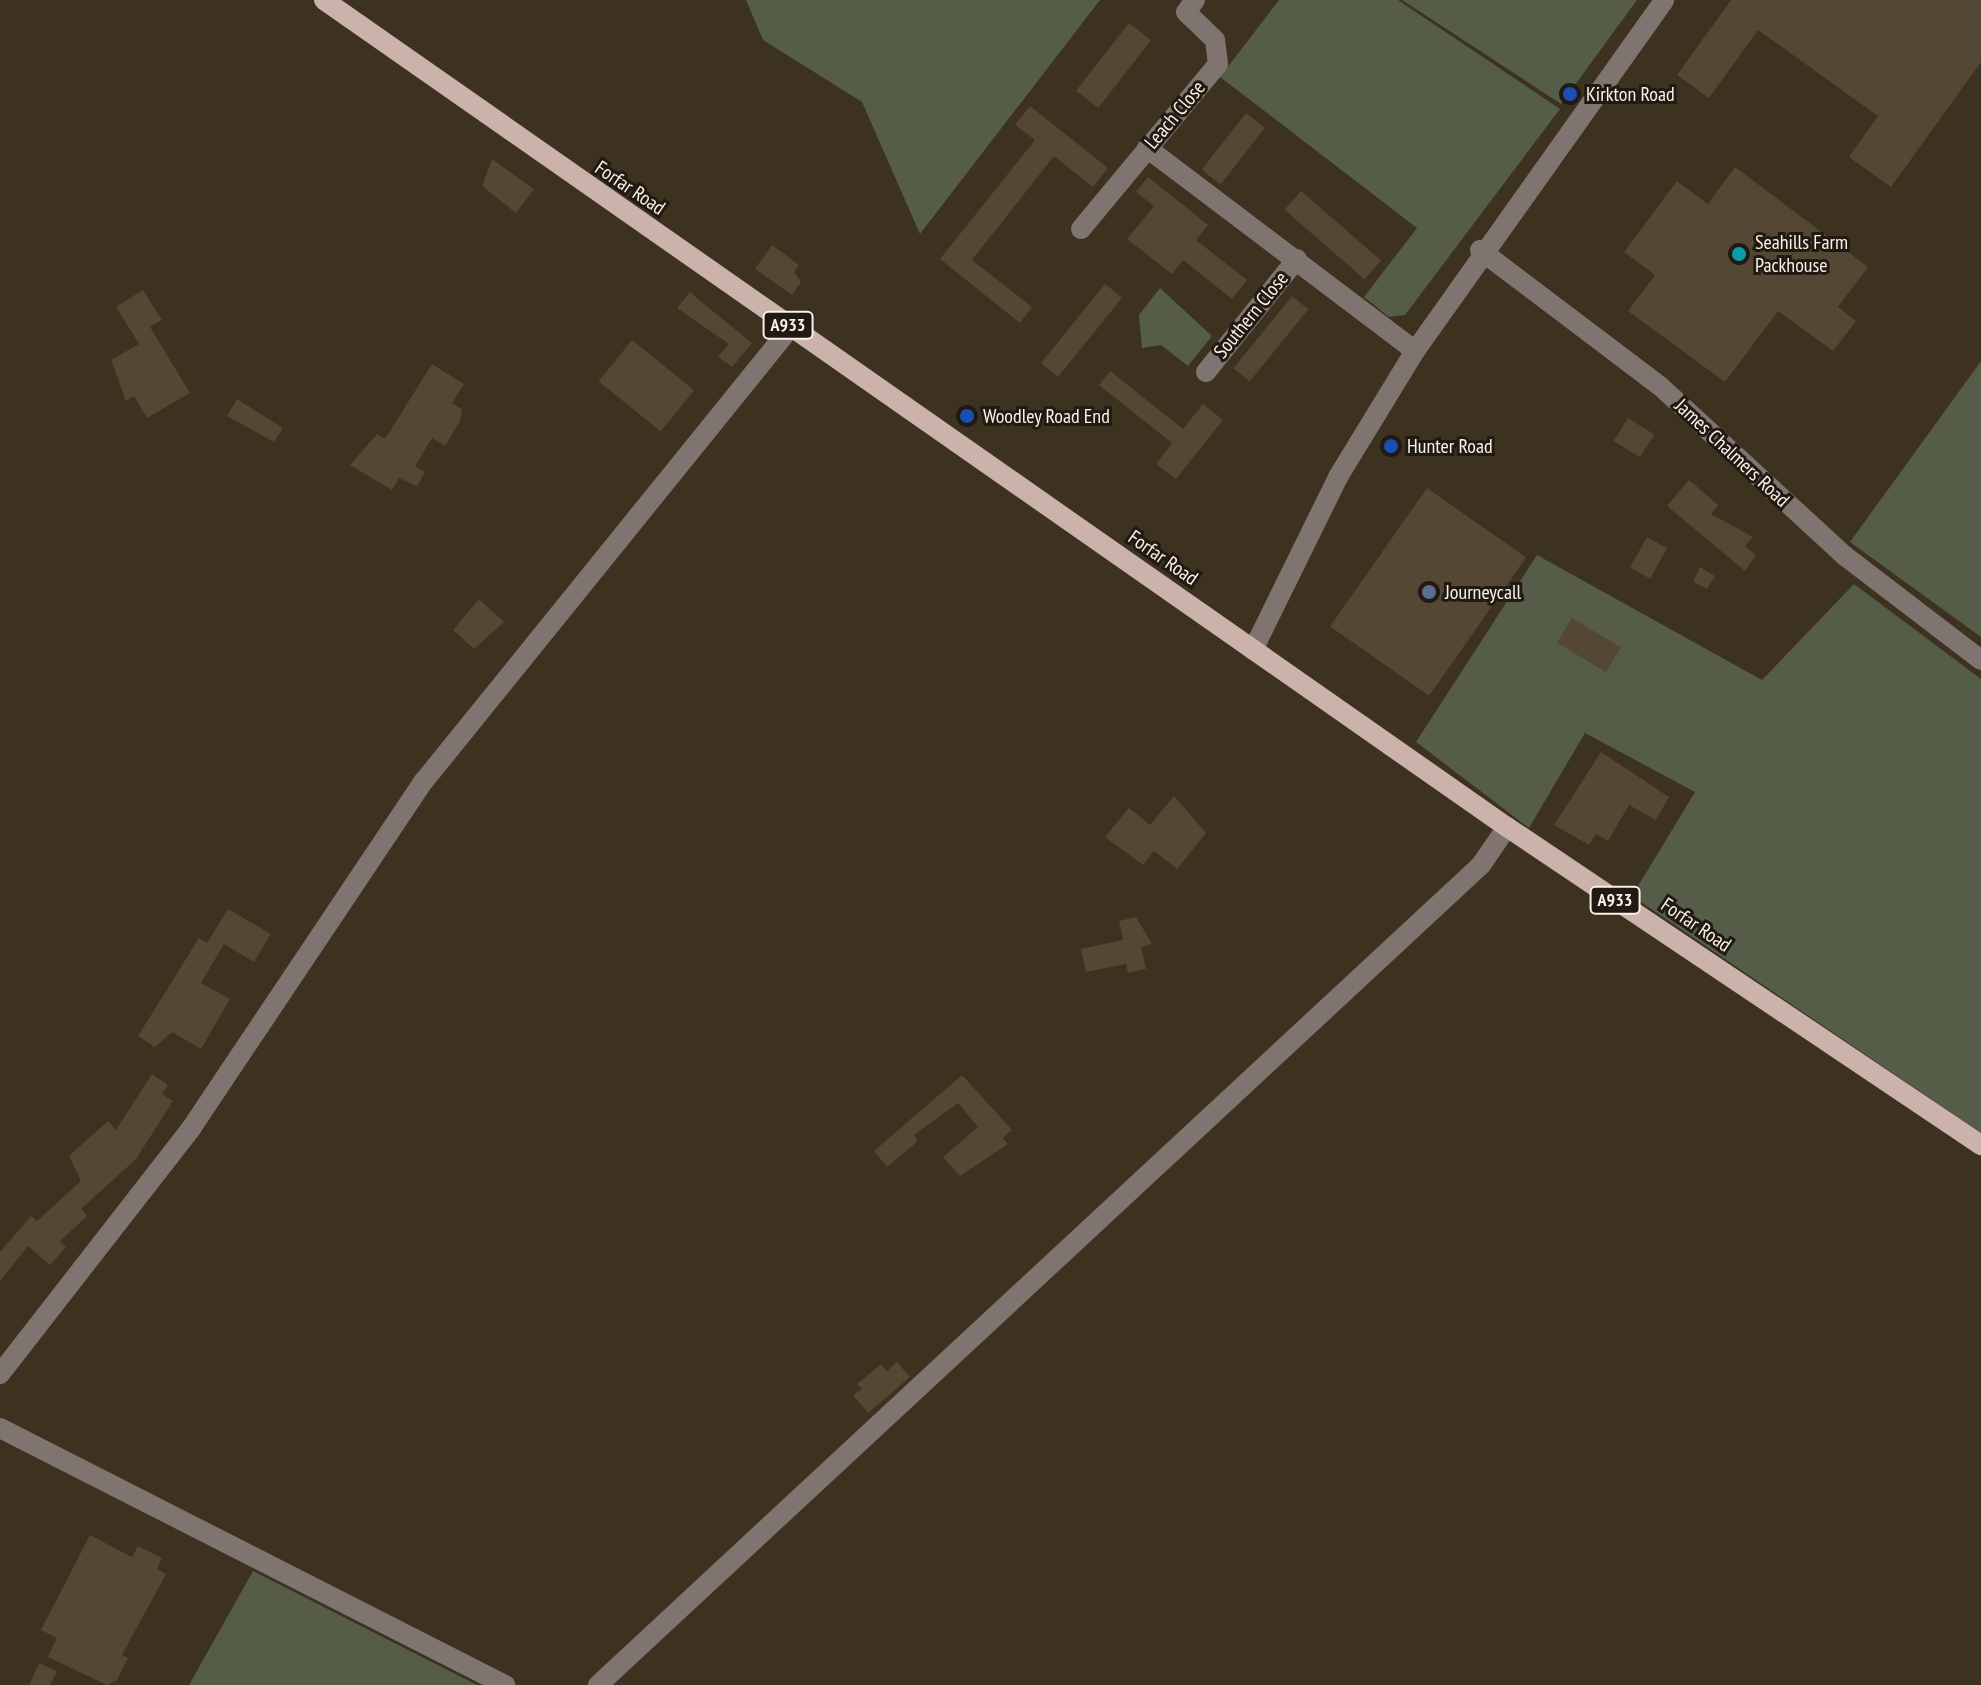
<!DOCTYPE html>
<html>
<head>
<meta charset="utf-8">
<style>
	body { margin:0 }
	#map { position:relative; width:1981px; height:1685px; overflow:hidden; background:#3d311f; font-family:"PT Sans Narrow",sans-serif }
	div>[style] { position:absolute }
	.green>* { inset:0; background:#555c47 }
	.building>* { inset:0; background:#544734; transform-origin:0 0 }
	.minor>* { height:20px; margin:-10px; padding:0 10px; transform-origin:10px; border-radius:10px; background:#7f7470 }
	.major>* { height:20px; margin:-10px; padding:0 10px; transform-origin:10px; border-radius:10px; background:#cbb3ac }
	.dots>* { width:22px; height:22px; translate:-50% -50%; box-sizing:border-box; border:4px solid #201a12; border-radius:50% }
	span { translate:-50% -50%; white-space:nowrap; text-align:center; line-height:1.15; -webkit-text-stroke:6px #201a12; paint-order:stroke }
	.shield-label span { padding:2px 6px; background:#201a12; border:2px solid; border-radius:6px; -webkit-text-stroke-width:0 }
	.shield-label { font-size:18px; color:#faf2e6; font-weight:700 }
	.poi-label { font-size:20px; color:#faf2e6 }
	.left { translate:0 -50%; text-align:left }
	.street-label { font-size:20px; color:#faf2e6 }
</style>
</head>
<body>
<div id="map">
	<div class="green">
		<i style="clip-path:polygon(746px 0,1100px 0,920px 234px,862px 102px,763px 40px)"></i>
		<i style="clip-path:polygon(1279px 0,1398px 0,1560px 109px,1405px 315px,1389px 317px,1364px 297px,1417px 228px,1220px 77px)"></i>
		<i style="clip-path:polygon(1402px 0,1637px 0,1561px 104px)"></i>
		<i style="clip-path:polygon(1160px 288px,1212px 336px,1188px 366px,1161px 345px,1142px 348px,1139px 315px)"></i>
		<i style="clip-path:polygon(1981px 361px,1981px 637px,1850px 542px)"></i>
		<i style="clip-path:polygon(1537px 555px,1762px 680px,1854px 584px,1981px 679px,1981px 1133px,1632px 896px,1695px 792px,1585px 733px,1529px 828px,1416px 742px)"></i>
		<i style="clip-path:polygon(253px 1571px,477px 1685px,189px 1685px)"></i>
	</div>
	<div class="building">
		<i style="clip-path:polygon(1731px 0,1981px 0,1981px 62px,1891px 187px,1849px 157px,1878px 116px,1758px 30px,1709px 98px,1677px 75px)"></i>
		<i style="left:1129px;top:23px;width:28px;height:86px;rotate:38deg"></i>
		<i style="clip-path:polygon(1030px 106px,1108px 168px,1093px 187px,1054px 156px,972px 260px,1032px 307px,1020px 323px,940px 259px,1035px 140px,1015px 125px)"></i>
		<i style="left:1246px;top:113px;width:24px;height:72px;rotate:38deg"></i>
		<i style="clip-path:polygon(492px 159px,534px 189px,516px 213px,482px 186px)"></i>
		<i style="clip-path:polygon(1735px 167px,1868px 267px,1838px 307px,1856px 321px,1833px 351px,1778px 311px,1725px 382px,1628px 311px,1655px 275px,1624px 252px,1677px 181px,1708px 204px)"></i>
		<i style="clip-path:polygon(1148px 177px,1208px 225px,1196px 240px,1247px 280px,1232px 299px,1183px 260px,1172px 274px,1127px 239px,1154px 206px,1136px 192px)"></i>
		<i style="left:1301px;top:191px;width:106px;height:25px;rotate:41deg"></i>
		<i style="clip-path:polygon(772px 245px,799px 265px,794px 272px,801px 282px,792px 295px,755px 269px)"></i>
		<i style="left:1105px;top:284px;width:22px;height:102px;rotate:39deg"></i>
		<i style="clip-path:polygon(143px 290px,162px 320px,150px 327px,190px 393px,147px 418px,134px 396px,126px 401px,111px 360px,139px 344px,116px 307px)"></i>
		<i style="clip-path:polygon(690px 292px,704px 304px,697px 312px,704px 304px,752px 343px,732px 367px,718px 357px,729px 344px,677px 308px)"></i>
		<i style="left:1292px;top:296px;width:21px;height:93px;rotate:39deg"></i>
		<i style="left:632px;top:340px;width:80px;height:53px;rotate:39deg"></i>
		<i style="clip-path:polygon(432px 364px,464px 384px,452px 403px,462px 409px,460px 421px,445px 446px,432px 438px,415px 466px,425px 472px,417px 486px,399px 478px,392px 490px,350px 465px,377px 434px,385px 439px)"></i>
		<i style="clip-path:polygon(1110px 371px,1183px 429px,1203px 404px,1223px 420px,1176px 479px,1156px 464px,1172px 443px,1099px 385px)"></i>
		<i style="clip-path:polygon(237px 399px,283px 428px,274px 442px,227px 416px)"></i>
		<i style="left:1628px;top:418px;width:31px;height:27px;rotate:32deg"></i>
		<i style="clip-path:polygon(1689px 480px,1718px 505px,1711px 514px,1753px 537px,1745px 546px,1756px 555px,1745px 571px,1667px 506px)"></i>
		<i style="left:1427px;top:488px;width:121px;height:169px;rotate:35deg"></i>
		<i style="left:1647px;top:537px;width:23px;height:35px;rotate:29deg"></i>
		<i style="clip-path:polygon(1700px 567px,1715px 576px,1707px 589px,1693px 582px)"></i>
		<i style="clip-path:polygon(479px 599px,504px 622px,474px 649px,453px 630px)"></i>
		<i style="left:1572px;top:618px;width:57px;height:29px;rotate:31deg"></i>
		<i style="clip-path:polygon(1601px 752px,1669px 797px,1656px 820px,1629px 805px,1608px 841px,1596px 834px,1589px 845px,1554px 825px)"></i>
		<i style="clip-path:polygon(1174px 796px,1206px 833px,1177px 869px,1154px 851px,1143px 865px,1105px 837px,1129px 808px,1150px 825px)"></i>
		<i style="clip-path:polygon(228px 909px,271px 934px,254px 962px,224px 944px,201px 983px,230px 999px,201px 1049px,172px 1032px,155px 1047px,138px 1036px,199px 938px,207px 943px)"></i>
		<i style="clip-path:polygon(1136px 917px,1152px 944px,1141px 947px,1146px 969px,1128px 973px,1126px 964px,1086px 972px,1081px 949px,1123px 940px,1119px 921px)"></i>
		<i style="clip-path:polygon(152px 1074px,168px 1085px,162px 1094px,173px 1101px,136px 1159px,81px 1209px,87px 1216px,60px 1241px,66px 1247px,50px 1265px,28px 1246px,0 1281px,0 1252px,31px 1216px,37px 1221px,81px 1181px,69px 1156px,108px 1121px,116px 1130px)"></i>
		<i style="clip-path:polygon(962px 1075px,1012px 1130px,1003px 1138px,1008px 1144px,960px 1176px,943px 1157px,978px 1127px,958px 1103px,914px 1135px,918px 1141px,887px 1167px,874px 1151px)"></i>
		<i style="clip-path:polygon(897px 1362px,910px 1377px,868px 1413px,853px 1395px,862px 1389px,857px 1384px,881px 1364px,887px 1371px)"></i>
		<i style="clip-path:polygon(90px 1535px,132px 1557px,138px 1546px,162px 1558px,157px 1569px,166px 1574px,122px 1655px,128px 1658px,117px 1680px,107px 1685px,48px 1657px,57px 1638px,41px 1630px)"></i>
		<i style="clip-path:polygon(39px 1663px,57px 1671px,50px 1685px,29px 1685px)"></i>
	</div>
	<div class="minor">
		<i style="left:1147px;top:148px;width:336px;rotate:37.1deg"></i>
		<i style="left:1081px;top:229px;width:214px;rotate:-50.3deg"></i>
		<i style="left:1218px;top:64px;width:24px;rotate:-97deg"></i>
		<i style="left:1215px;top:40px;width:40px;rotate:-136deg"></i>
		<i style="left:1186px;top:12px;width:15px;rotate:-53deg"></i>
		<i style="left:1480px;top:250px;width:226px;rotate:37.1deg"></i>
		<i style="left:1660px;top:386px;width:251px;rotate:42.6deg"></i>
		<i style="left:1845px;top:556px;width:171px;rotate:37.4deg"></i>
		<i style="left:1206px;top:372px;width:145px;rotate:-51.2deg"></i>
		<i style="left:1253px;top:650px;width:193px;rotate:-63.8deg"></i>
		<i style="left:1338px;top:477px;width:148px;rotate:-58.6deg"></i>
		<i style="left:1415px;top:351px;width:430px;rotate:-54.6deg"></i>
		<i style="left:0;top:1374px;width:313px;rotate:-52.1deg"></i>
		<i style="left:192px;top:1127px;width:417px;rotate:-56.2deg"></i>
		<i style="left:424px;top:781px;width:584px;rotate:-51.05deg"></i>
		<i style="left:0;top:1428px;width:567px;rotate:26.97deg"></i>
		<i style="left:598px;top:1685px;width:1205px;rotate:-42.88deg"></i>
		<i style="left:1481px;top:865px;width:46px;rotate:-55.6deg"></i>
	</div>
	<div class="major">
		<i style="left:324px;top:0;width:1443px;rotate:34.96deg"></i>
		<i style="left:1507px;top:827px;width:571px;rotate:33.86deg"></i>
	</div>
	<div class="dots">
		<i style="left:1570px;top:94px;background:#1a4fb4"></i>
		<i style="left:1739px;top:254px;background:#0f9aa8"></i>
		<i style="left:967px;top:416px;background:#1a4fb4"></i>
		<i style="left:1391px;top:446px;background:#1a4fb4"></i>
		<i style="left:1429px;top:592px;background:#5c6f8a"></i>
	</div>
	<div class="shield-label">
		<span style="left:788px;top:325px">A933</span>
		<span style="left:1615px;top:900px">A933</span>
	</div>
	<div class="poi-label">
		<span class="left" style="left:1586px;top:94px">Kirkton Road</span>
		<span class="left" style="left:1755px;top:254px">Seahills Farm<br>Packhouse</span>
		<span class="left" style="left:983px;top:416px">Woodley Road End</span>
		<span class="left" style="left:1407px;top:446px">Hunter Road</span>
		<span class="left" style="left:1445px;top:592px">Journeycall</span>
	</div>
	<div class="street-label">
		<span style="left:1175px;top:115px;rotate:-50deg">Leach Close</span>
		<span style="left:630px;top:188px;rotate:34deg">Forfar Road</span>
		<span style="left:1251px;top:315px;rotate:-51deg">Southern Close</span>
		<span style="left:1732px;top:453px;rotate:43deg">James Chalmers Road</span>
		<span style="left:1163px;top:558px;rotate:35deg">Forfar Road</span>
		<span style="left:1696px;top:925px;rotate:34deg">Forfar Road</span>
	</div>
</div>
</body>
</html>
